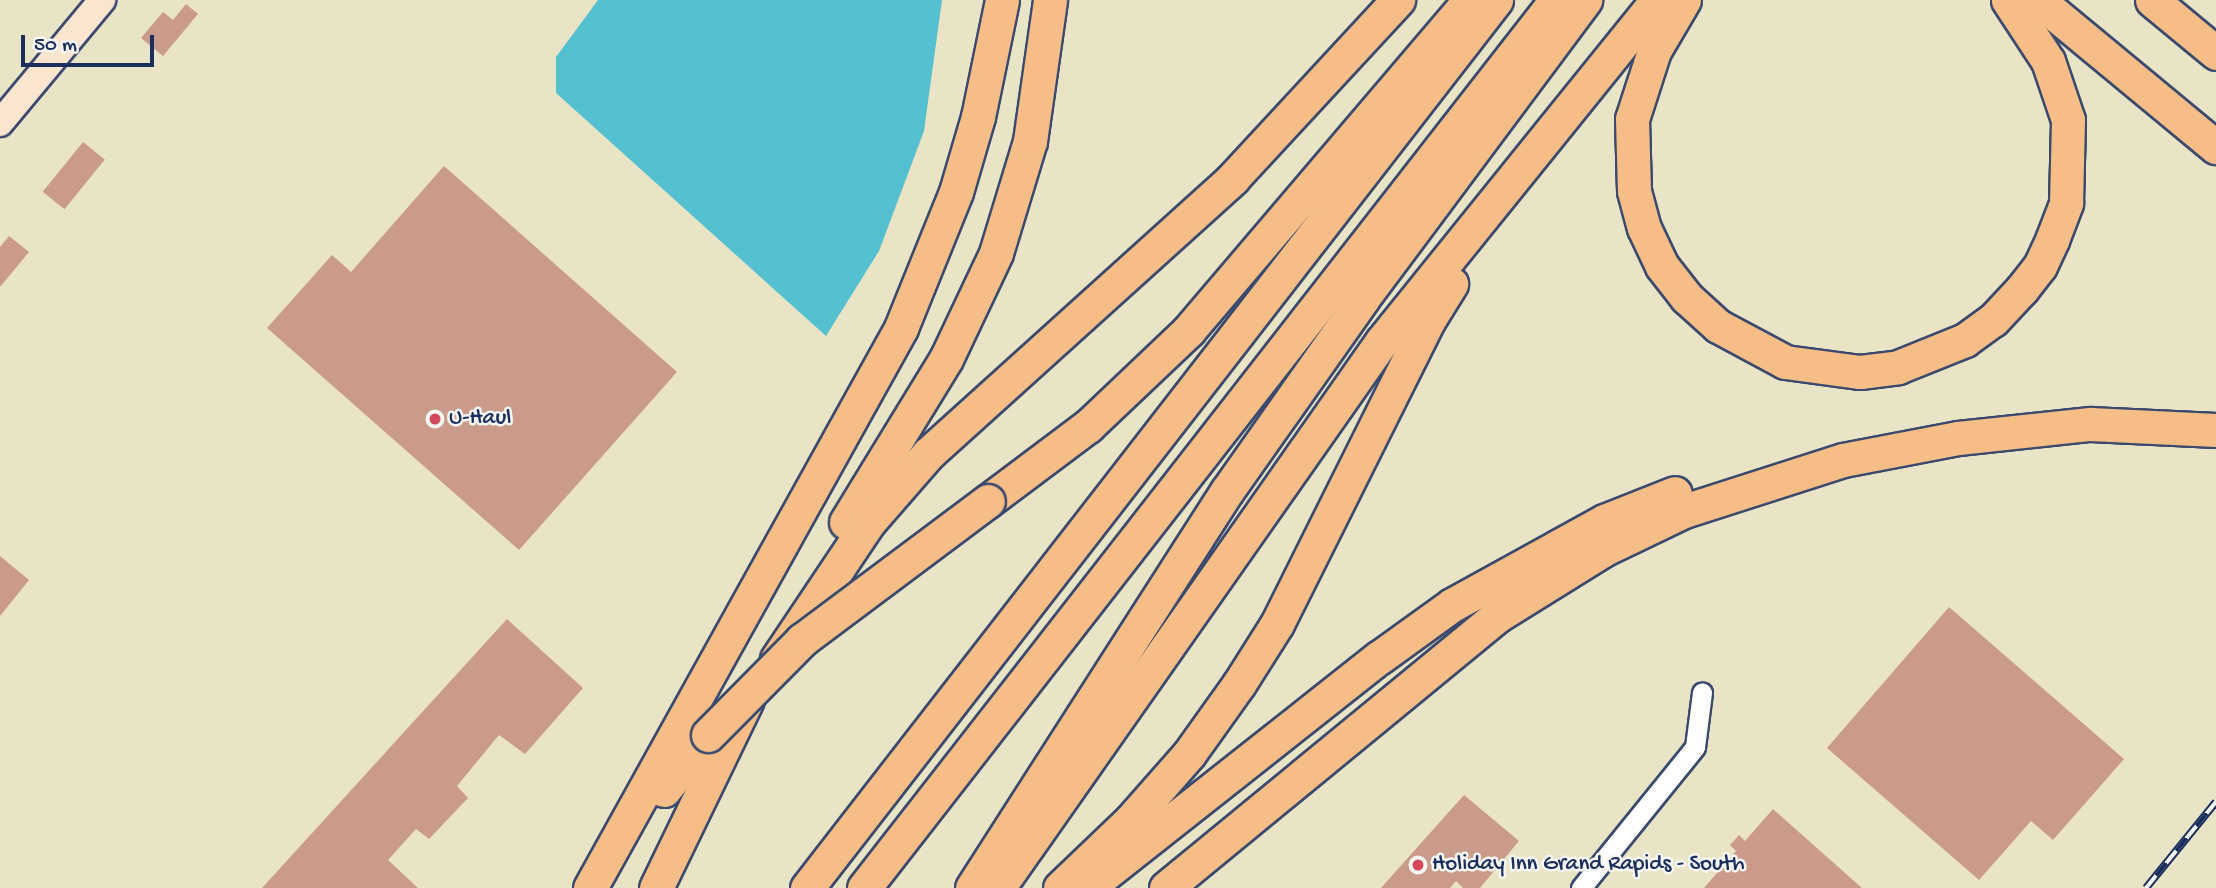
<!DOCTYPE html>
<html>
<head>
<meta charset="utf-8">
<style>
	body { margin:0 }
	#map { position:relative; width:2216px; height:888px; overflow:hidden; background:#eae4c6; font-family:"Gochi Hand",sans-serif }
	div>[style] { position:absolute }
	.water>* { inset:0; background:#55c0d0 }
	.building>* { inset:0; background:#ca9a8a; transform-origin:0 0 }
	.roads { filter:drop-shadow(2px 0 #3a4a6e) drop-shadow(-2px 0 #3a4a6e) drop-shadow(0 2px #3a4a6e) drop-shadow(0 -2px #3a4a6e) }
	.minor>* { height:19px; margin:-9.5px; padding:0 9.5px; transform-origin:9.5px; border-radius:9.5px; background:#fff }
	.secondary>* { height:26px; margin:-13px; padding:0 13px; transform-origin:13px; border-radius:13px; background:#fbe5cf }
	.motorway>* { height:33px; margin:-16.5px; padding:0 16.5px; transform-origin:16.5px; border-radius:16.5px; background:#f6be86 }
	.rail>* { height:8px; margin-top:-4px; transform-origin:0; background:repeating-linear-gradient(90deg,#f6f6f2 0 16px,#1b2f5e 0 32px); box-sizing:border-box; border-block:2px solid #1b2f5e }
	.bridges { filter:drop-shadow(2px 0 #3a4a6e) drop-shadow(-2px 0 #3a4a6e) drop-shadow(0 2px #3a4a6e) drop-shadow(0 -2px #3a4a6e) }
	.motorway-bridge>* { height:33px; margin:-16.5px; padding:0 16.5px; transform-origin:16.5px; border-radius:16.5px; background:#f6be86 }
	.dots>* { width:19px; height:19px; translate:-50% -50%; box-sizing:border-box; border:4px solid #f6f6f2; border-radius:50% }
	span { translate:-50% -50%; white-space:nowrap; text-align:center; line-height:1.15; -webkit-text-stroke:5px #f6f6f2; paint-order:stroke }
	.poi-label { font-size:23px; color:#1b2f5e }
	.left { translate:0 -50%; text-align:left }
	.scale { position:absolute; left:21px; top:35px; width:133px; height:32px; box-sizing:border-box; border:4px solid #1b2f5e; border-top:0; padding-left:9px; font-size:21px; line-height:24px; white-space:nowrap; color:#1b2f5e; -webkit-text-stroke:5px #f6f6f2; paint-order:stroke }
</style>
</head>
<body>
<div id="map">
	<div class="water">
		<i style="clip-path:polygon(598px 0,942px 0,924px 131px,879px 251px,826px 336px,556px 93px,556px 57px)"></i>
	</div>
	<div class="building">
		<i style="clip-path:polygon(186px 4px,198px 14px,163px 56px,141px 38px,163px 12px,173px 20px)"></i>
		<i style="left:83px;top:142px;width:28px;height:64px;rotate:39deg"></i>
		<i style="clip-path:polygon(444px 166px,677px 372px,519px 550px,267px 328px,332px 255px,351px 272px)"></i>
		<i style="clip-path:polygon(9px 236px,29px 252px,0 287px,0 247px)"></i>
		<i style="clip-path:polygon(0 556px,29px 580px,0 616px)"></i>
		<i style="clip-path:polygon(1949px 607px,2124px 759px,2053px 840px,2031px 821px,1979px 880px,1827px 748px)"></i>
		<i style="clip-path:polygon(507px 619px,583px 688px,525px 754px,499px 735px,457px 786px,468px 798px,429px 839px,416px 829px,388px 860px,418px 888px,262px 888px)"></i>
		<i style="clip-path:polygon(1464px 795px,1519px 841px,1480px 888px,1463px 888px,1456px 881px,1450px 888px,1381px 888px)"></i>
		<i style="clip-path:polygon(1773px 809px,1862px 888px,1704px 888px,1736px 851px,1730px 845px,1739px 835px,1745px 841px)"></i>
	</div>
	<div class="roads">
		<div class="minor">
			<i style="left:1581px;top:888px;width:181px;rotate:-51deg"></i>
			<i style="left:1695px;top:747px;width:55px;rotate:-82.7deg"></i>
		</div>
		<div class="secondary">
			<i style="left:0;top:123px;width:160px;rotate:-50.3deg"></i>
		</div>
		<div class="motorway">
			<i style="left:1684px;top:0;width:59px;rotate:120.5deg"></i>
			<i style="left:1654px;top:51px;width:71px;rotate:107.9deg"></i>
			<i style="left:1632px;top:119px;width:72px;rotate:88.4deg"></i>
			<i style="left:1634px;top:191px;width:38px;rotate:75deg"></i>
			<i style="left:1644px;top:228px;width:42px;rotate:64.7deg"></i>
			<i style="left:1662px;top:266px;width:39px;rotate:52deg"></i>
			<i style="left:1686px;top:297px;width:43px;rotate:42.2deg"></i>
			<i style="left:1718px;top:326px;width:76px;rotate:28.2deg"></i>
			<i style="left:1785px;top:362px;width:76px;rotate:7.6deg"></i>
			<i style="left:1860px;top:372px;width:38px;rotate:-7deg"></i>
			<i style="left:1898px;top:367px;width:72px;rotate:-21.9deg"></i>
			<i style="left:1965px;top:340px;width:34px;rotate:-36deg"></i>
			<i style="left:1993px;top:320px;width:42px;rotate:-46.9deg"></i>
			<i style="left:2022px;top:289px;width:29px;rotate:-52deg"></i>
			<i style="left:2040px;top:266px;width:29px;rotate:-65deg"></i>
			<i style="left:2052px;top:240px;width:40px;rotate:-69deg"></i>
			<i style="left:2066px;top:203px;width:83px;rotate:-88.6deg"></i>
			<i style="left:2068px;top:120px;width:62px;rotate:-108.7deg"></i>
			<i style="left:2048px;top:61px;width:73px;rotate:-123.3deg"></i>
			<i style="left:2038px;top:0;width:231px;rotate:39.6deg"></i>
			<i style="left:2152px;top:0;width:83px;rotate:39.6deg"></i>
			<i style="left:988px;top:501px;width:125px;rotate:-36.9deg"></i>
			<i style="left:1088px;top:426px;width:139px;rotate:-43.5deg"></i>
			<i style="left:1189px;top:330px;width:427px;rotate:-49.6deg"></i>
			<i style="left:846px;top:522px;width:191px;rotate:-58.5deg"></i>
			<i style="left:946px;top:359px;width:117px;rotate:-64.7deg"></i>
			<i style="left:996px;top:253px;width:117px;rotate:-73.1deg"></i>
			<i style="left:1030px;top:141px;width:142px;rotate:-81.9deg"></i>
			<i style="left:777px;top:659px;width:164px;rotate:-56.2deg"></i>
			<i style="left:868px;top:523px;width:91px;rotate:-49deg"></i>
			<i style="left:928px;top:454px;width:411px;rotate:-42.1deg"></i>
			<i style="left:1233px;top:178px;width:243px;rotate:-47.2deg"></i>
			<i style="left:664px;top:790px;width:70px;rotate:-51.3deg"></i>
			<i style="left:590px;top:888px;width:641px;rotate:-60.95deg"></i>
			<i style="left:901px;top:328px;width:147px;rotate:-68deg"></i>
			<i style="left:956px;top:192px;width:78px;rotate:-73.7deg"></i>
			<i style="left:978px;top:117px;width:119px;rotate:-78.4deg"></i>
			<i style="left:656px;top:888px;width:209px;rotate:-64.2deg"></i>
			<i style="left:807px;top:888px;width:1124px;rotate:-52.19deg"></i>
			<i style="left:864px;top:888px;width:1126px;rotate:-52.07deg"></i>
			<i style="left:972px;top:888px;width:472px;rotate:-57.3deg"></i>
			<i style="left:1227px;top:491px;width:236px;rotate:-54.8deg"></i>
			<i style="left:1363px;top:298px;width:372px;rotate:-53.3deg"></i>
			<i style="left:998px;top:888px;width:668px;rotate:-54.93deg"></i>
			<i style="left:1382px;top:341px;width:438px;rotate:-51.1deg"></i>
			<i style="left:1060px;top:888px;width:98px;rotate:-43.8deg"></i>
			<i style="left:1131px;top:820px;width:88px;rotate:-48.7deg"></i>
			<i style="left:1189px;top:754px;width:86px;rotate:-54.5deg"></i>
			<i style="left:1239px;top:684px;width:71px;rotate:-57.7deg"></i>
			<i style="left:1277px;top:624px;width:339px;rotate:-63.5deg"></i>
			<i style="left:1428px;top:321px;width:44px;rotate:-58.1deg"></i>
			<i style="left:1087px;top:888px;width:373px;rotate:-38.3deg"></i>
			<i style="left:1380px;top:657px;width:89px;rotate:-35.8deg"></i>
			<i style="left:1452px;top:605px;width:174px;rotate:-28.9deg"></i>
			<i style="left:1604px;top:521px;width:76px;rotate:-21.5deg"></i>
			<i style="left:1166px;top:888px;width:428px;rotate:-39.4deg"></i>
			<i style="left:1497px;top:616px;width:125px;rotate:-31.9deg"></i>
			<i style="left:1603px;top:550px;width:90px;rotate:-25.7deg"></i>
			<i style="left:1684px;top:511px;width:167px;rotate:-17.8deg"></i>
			<i style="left:1843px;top:460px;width:117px;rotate:-10.8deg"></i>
			<i style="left:1958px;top:438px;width:133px;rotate:-6.1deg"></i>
			<i style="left:2090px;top:424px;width:126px;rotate:2.7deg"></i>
		</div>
	</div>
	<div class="rail">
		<i style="left:2146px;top:888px;width:111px;rotate:-50.9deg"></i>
	</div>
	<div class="bridges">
		<div class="motorway-bridge">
			<i style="left:708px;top:735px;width:134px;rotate:-45.3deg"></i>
			<i style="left:802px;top:640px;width:232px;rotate:-36.8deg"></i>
		</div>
	</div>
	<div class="dots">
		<i style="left:435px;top:419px;background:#d1495b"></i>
		<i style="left:1418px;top:865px;background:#d1495b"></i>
	</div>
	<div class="poi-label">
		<span class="left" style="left:449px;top:419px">U-Haul</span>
		<span class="left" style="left:1432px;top:865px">Holiday Inn Grand Rapids - South</span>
	</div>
	<div class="scale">50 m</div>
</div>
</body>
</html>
